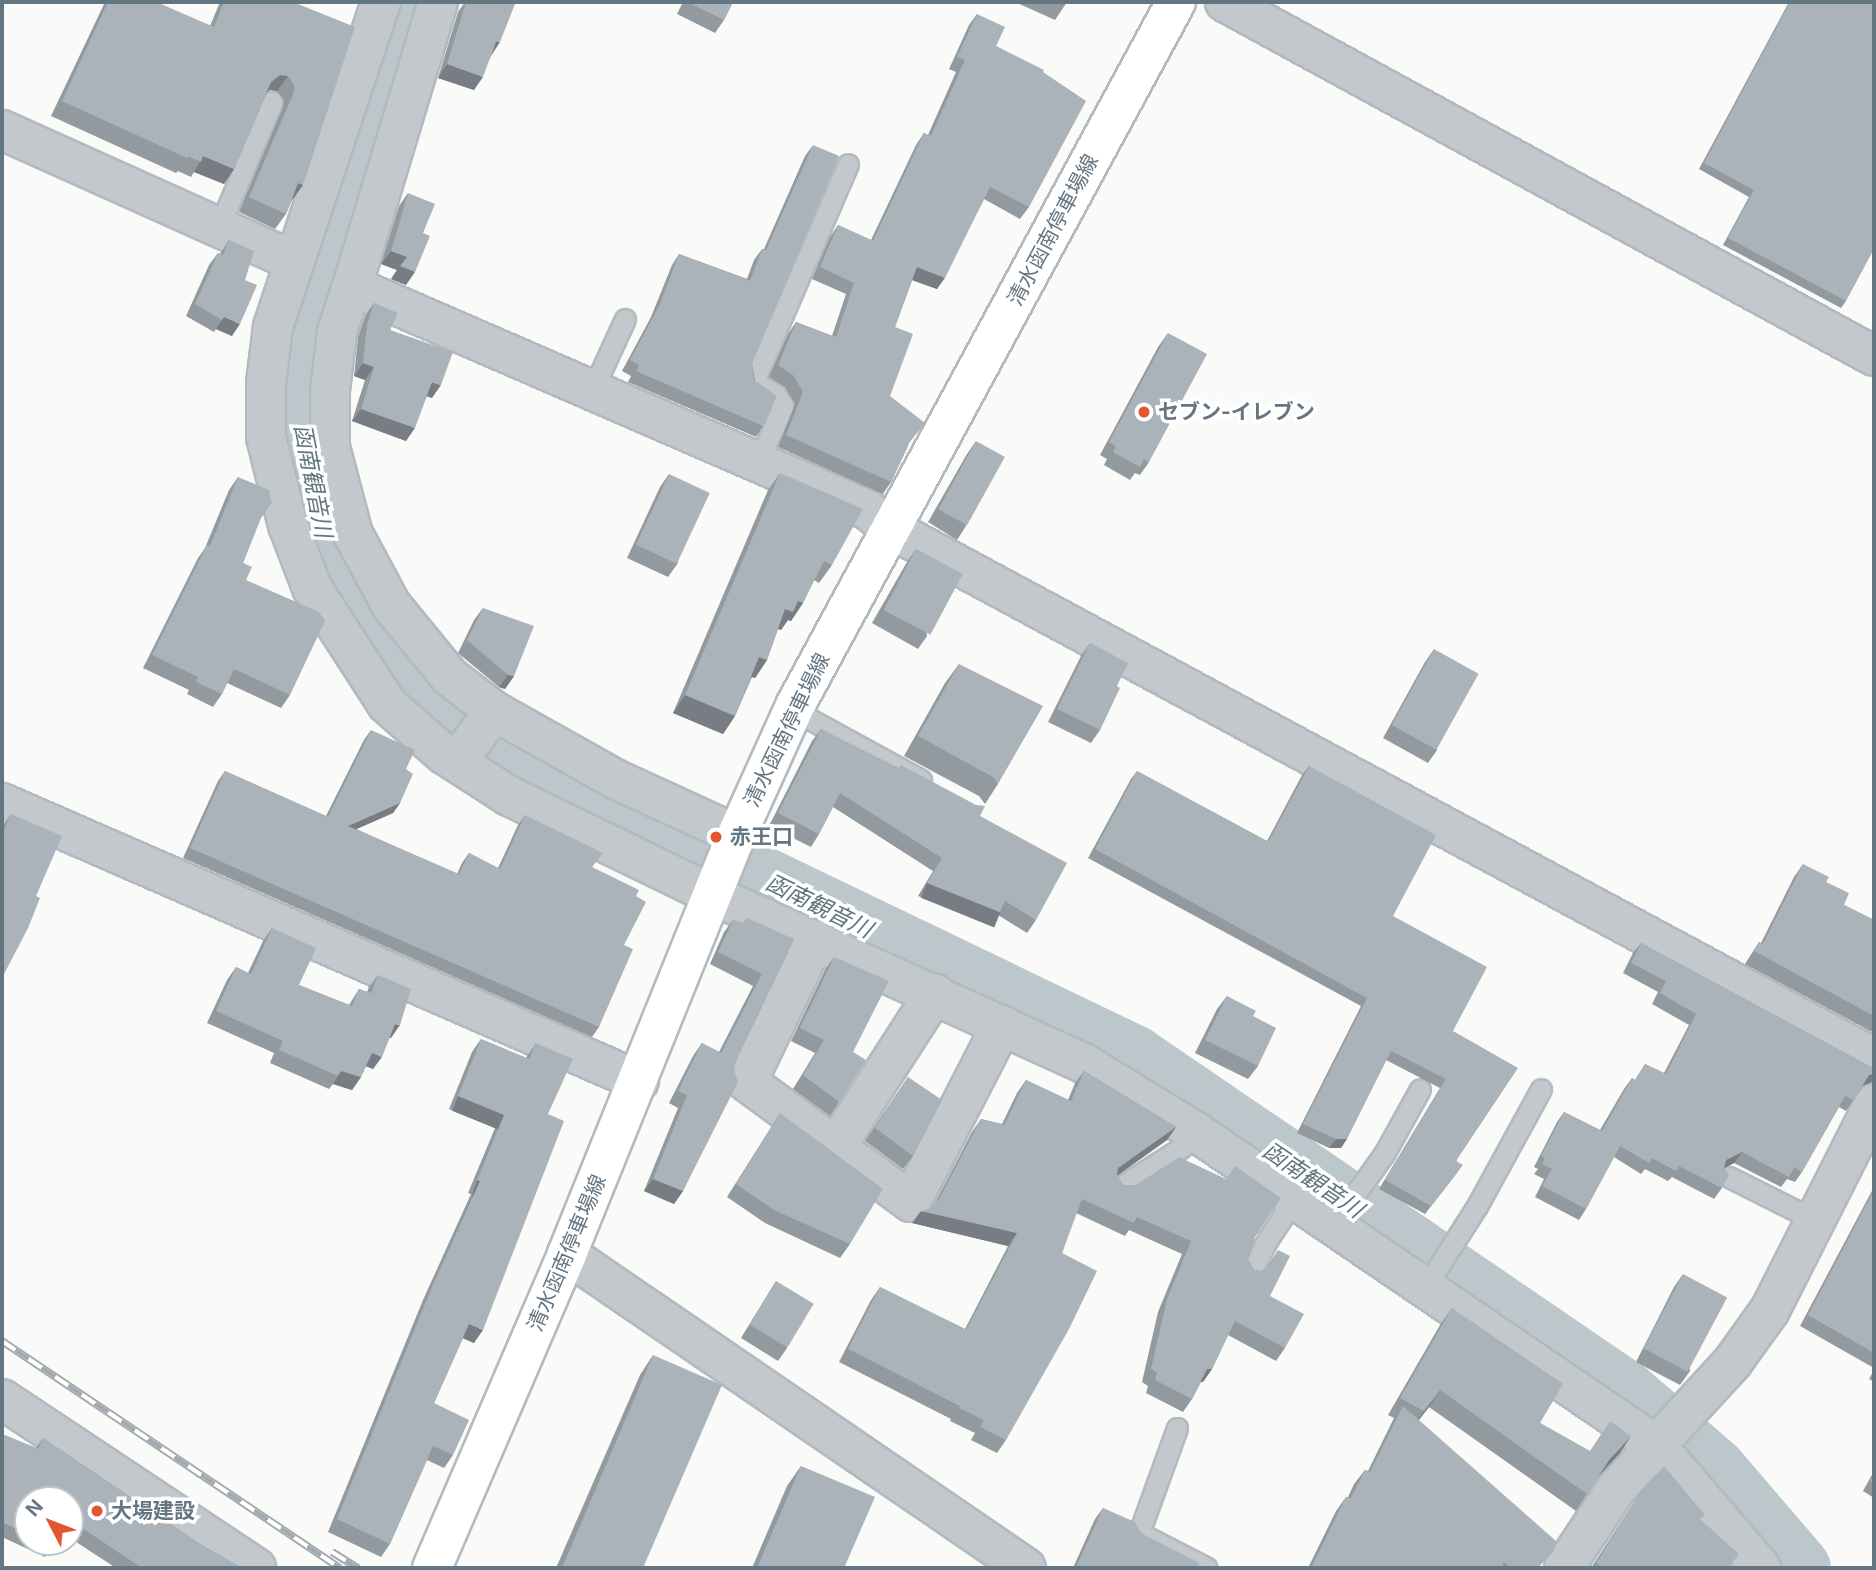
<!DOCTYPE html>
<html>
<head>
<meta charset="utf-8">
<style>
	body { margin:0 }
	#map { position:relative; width:1876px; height:1570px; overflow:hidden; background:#fafaf8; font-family:Inter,"Noto Sans JP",sans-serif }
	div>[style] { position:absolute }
	.river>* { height:65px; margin:-32.5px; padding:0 32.5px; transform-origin:32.5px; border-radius:32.5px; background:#bbc7cb }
	.roads { filter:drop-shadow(2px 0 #b3babf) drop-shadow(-2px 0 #b3babf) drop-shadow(0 2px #b3babf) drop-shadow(0 -2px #b3babf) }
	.service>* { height:19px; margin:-9.5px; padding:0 9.5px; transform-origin:9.5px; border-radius:9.5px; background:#c3c8cc }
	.minor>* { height:38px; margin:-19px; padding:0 19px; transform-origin:19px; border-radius:19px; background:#c3c8cc }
	.tertiary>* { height:38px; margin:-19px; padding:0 19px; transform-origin:19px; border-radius:19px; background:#c3c8cc }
	.secondary>* { height:38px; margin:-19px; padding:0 19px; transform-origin:19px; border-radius:19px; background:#fff }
	.rail>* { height:8px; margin-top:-4px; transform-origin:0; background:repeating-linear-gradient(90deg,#fff 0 16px,#a2aab0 0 32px); box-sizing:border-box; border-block:2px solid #a2aab0 }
	.wall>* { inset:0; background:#929a9f }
	.shaded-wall>* { inset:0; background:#777d82; transform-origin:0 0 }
	.building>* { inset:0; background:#aab3b9; transform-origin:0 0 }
	.dots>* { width:19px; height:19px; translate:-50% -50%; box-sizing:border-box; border:4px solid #fff; border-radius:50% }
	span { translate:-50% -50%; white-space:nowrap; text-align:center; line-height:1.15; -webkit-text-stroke:7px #fff; paint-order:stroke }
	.street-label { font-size:21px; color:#657683 }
	.poi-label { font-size:21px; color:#657683; font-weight:700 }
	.left { translate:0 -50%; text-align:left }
	.water-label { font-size:23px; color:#60757c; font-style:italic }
	.frame { position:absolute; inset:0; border:4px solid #657683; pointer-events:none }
	.north { position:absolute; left:14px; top:1486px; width:70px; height:70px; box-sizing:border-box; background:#fff; border:2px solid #c1c8cd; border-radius:50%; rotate:312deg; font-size:19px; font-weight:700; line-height:28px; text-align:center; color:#657683 }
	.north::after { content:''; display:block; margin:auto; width:24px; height:32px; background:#e4572e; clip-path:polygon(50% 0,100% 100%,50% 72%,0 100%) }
</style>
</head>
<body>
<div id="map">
	<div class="river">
		<i style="left:418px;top:2px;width:325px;rotate:108.5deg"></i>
		<i style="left:315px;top:310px;width:110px;rotate:97.8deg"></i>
		<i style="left:300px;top:419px;width:123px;rotate:80.2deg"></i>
		<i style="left:321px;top:540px;width:80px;rotate:62.5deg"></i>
		<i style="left:358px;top:611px;width:65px;rotate:49.4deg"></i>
		<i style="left:400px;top:660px;width:35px;rotate:47deg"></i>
		<i style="left:424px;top:686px;width:106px;rotate:40.4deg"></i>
		<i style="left:505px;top:755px;width:697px;rotate:25.68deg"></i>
		<i style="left:1133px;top:1057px;width:594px;rotate:34.3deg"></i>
		<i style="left:1624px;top:1392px;width:119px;rotate:40.9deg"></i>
		<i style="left:1714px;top:1470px;width:129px;rotate:49.4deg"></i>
	</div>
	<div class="roads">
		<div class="service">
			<i style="left:219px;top:227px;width:136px;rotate:-67deg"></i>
			<i style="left:592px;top:391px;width:79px;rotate:-65.4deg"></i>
			<i style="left:758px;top:462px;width:61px;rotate:-65.9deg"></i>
			<i style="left:783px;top:406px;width:14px;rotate:-124deg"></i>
			<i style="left:775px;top:394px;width:22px;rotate:-150deg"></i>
			<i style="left:756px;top:383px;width:4px;rotate:-104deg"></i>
			<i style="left:755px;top:379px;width:234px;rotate:-66.6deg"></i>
			<i style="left:793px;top:710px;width:146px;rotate:28.7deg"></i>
			<i style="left:1729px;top:1177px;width:98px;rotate:26.6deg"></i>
			<i style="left:1120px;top:1187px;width:72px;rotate:-32.6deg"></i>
			<i style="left:1181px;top:1148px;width:22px;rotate:-47deg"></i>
			<i style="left:1334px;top:1224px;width:86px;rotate:-54.5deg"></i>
			<i style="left:1384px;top:1154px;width:74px;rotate:-61deg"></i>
			<i style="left:1251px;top:1272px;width:37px;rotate:-63deg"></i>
			<i style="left:1268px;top:1239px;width:49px;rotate:-56.6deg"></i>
			<i style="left:1426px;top:1286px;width:95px;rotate:-57.5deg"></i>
			<i style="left:1477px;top:1206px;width:133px;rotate:-61.3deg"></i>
			<i style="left:1177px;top:1428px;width:112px;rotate:109.9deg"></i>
			<i style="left:1139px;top:1533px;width:76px;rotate:27.2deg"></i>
		</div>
		<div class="minor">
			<i style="left:381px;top:2px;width:342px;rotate:108.4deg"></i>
			<i style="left:273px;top:326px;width:57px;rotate:97deg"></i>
			<i style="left:266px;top:383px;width:54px;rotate:90deg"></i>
			<i style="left:266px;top:437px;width:91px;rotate:76deg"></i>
			<i style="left:288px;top:525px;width:67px;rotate:69.1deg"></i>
			<i style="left:312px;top:588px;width:138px;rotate:57.1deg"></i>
			<i style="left:387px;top:704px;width:76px;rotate:41.3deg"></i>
			<i style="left:444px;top:754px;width:77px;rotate:32.9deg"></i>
			<i style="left:509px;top:796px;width:227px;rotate:25.9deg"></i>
			<i style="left:713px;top:895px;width:409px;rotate:24.4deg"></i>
			<i style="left:1085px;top:1064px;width:130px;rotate:31.5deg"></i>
			<i style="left:1196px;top:1132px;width:556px;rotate:34.23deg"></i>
			<i style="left:1656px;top:1445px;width:162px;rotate:49.5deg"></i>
			<i style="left:438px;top:2px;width:297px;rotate:106.8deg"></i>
			<i style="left:352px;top:286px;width:563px;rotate:23.47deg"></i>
			<i style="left:868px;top:510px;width:30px;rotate:40deg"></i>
			<i style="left:891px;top:529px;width:1116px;rotate:28.29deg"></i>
			<i style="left:1225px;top:2px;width:739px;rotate:28.61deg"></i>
			<i style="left:2px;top:130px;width:320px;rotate:24.2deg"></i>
			<i style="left:352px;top:286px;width:48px;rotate:108.1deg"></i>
			<i style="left:337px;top:332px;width:59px;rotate:96.8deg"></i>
			<i style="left:330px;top:391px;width:56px;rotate:90deg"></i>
			<i style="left:330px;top:447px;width:90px;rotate:75.2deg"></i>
			<i style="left:353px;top:534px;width:81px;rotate:61.8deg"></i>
			<i style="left:391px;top:605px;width:93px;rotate:50.7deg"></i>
			<i style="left:450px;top:677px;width:56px;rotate:37.7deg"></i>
			<i style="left:494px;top:711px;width:141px;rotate:29.3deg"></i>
			<i style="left:617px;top:780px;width:132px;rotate:24.6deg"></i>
			<i style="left:457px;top:762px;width:63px;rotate:-54deg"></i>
			<i style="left:2px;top:803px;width:695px;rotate:23.58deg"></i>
			<i style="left:815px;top:940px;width:157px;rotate:115.6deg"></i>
			<i style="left:747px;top:1082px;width:203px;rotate:36.2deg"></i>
			<i style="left:911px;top:1202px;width:199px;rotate:-62.8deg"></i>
			<i style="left:835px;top:1148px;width:184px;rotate:-57.2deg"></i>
			<i style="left:2px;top:1399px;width:305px;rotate:33.6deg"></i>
			<i style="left:1564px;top:1568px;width:95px;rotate:-56.6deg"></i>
			<i style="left:1616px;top:1489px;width:171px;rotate:-47.4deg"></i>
			<i style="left:1732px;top:1363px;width:65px;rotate:-54.4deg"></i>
			<i style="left:1770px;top:1310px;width:231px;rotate:-63.2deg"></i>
		</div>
		<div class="tertiary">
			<i style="left:567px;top:1254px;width:556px;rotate:34.38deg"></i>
		</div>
		<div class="secondary">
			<i style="left:432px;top:1568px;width:342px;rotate:-66.7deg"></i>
			<i style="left:567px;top:1254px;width:445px;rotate:-68deg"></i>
			<i style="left:734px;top:841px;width:150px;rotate:-65.7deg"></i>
			<i style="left:796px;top:704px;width:798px;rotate:-61.57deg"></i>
		</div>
	</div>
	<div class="rail">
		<i style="left:2px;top:1341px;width:407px;rotate:33.9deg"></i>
		<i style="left:332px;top:1552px;width:31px;rotate:32deg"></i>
	</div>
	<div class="wall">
		<i style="clip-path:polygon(105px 2px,156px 2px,210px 26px,220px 2px,293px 2px,303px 185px,292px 200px,286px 214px,275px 229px,239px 212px,283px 107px,284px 100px,277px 91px,270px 90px,267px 92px,234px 169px,224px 184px,194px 172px,191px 177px,178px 171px,176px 173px,51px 116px)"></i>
		<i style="clip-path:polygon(465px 2px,509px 2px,491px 56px,474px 90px,438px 78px,458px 12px)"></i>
		<i style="clip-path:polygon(683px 2px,733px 2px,724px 20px,715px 33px,677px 14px)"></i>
		<i style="clip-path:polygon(1015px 2px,1067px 2px,1055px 20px)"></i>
		<i style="clip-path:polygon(1789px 2px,1874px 2px,1846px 301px,1841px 308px,1723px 245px,1749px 197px,1699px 169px)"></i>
		<i style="clip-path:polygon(977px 14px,996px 46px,1043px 72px,1029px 207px,1020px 219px,984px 199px,937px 289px,912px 280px,895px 327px,890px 396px,908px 446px,891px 482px,883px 494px,778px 447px,795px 404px,785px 387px,769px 377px,788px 334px,796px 322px,832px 336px,846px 294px,812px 279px,830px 237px,838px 225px,871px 240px,916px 145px,924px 133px,928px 135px,956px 72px,949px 69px,969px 25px)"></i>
		<i style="clip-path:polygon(813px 145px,752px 363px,763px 426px,756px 437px,628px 382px,631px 376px,622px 371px,651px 317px,672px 265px,679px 254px,747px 279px,754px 260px,762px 249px,764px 249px,805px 156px)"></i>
		<i style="clip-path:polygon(408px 193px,423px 233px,406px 285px,391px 279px,397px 270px,381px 264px,399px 206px)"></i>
		<i style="clip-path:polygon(229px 240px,245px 280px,232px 336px,216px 329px,214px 332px,186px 316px,209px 265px,218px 253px,220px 254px)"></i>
		<i style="clip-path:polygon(374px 303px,432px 398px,427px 396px,406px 441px,352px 421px,365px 380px,354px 376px,358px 337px,365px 316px)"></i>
		<i style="clip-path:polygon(1168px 333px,1149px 462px,1140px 475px,1135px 473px,1130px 480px,1104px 465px,1107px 459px,1100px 455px,1158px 347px)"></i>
		<i style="clip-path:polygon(976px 441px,966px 526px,957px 540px,928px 522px,967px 454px)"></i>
		<i style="clip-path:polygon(780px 473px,832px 565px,819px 583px,814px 580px,803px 603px,791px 621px,788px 620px,781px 630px,778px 629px,767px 660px,755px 678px,752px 677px,735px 716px,723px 734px,673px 713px,768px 490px)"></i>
		<i style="clip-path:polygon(669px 474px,678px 563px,668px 577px,627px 558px,660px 487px)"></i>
		<i style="clip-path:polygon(238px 477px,259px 521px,243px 563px,246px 580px,290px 695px,281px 708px,227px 683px,222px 694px,213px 707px,187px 694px,189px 690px,143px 668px,198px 558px,205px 548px,229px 490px)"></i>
		<i style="clip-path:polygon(916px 549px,927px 636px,918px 649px,872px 623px,907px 562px)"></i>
		<i style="clip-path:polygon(483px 608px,514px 676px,505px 689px,499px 687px,458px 653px,474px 620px)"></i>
		<i style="clip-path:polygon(1090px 643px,1117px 686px,1100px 730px,1091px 743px,1048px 722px,1081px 656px)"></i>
		<i style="clip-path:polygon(1434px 649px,1437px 750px,1428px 763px,1383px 738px,1425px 662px)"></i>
		<i style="clip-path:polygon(959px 664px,998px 784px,985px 804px,979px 796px,904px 756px,945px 683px)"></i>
		<i style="clip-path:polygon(821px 729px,980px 816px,1036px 920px,1027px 933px,998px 915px,992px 925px,918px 896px,933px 871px,833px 807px,819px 834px,811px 847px,769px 826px,812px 741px)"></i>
		<i style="clip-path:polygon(371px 730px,406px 769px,400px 803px,393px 813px,356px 829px,457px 874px,462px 863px,469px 853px,498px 868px,518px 825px,525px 815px,592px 867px,636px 896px,624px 945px,599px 1027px,592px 1037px,183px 858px,218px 781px,225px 771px,326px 816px,364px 740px)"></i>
		<i style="clip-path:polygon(1309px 766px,1393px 916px,1453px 1031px,1457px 1173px,1425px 1214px,1379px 1189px,1440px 1088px,1386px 1060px,1341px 1148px,1329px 1148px,1297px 1133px,1361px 1006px,1088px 858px,1131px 779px,1137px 771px,1267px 841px,1302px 775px)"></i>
		<i style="clip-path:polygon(11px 814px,36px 896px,2px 978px,2px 827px)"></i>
		<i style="clip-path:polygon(1803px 864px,1826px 882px,1844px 905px,1874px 920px,1874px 1029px,1872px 1032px,1745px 964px,1759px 942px,1761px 943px,1794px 877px)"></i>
		<i style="clip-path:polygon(733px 920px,794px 939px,736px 1060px,683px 1191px,674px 1204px,644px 1191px,678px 1108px,669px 1103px,693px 1056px,702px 1043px,719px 1052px,753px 986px,710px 964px,724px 932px)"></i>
		<i style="clip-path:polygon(272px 928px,299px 985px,349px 1005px,359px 989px,367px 992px,369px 987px,378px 975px,391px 1038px,390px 1037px,373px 1069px,366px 1066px,361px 1077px,352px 1090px,333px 1084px,329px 1089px,270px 1063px,274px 1053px,207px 1023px,227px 980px,236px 967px,248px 973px,263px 941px)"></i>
		<i style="clip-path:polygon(1641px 943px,1871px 1067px,1874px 1067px,1874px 1083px,1872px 1082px,1863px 1086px,1846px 1111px,1839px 1107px,1802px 1172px,1795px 1182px,1787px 1179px,1781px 1187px,1734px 1163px,1725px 1168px,1722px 1188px,1714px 1199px,1672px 1177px,1668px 1181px,1645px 1169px,1641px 1174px,1614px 1157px,1586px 1209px,1579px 1220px,1535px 1197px,1544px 1179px,1534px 1174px,1538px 1169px,1534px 1167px,1557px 1122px,1564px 1112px,1600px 1130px,1624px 1089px,1632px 1078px,1635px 1080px,1645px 1064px,1664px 1073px,1689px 1025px,1652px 1004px,1658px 992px,1623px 973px,1633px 953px)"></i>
		<i style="clip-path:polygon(834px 957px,853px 1052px,839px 1102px,830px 1116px,793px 1089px,815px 1053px,791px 1041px,825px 970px)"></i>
		<i style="clip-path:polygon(1227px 996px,1253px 1016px,1258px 1066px,1248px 1079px,1195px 1053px,1217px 1009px)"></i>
		<i style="clip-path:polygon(481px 1039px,526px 1058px,536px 1043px,548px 1114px,474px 1343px,463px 1338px,434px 1403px,453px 1455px,444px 1468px,427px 1460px,390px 1544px,381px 1557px,328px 1532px,423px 1300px,471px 1194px,468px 1193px,495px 1128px,449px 1109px,472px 1052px)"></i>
		<i style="clip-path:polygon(1084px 1071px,1176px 1127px,1167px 1140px,1117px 1175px,1123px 1185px,1255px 1237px,1248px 1260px,1254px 1270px,1261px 1271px,1267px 1268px,1278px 1250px,1270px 1296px,1285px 1348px,1276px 1361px,1228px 1335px,1212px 1369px,1203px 1382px,1201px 1382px,1192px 1399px,1183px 1412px,1146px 1393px,1148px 1386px,1142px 1382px,1158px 1312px,1182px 1254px,1129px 1230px,1125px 1236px,1076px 1213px,1062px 1253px,1006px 1440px,997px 1453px,971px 1440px,975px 1433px,950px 1421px,951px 1419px,839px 1362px,871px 1300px,880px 1287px,965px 1329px,1008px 1246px,912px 1223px,934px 1205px,972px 1132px,981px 1119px,1002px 1124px,1017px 1093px,1026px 1080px,1068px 1100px,1075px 1083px)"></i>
		<i style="clip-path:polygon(908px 1077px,913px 1156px,903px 1169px,865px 1141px)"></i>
		<i style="clip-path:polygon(780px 1113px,850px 1244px,840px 1258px,765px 1223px,727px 1197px)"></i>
		<i style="clip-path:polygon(1874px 1187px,1874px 1368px,1800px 1326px)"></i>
		<i style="clip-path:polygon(1683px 1274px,1690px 1371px,1680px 1385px,1636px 1362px,1674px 1287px)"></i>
		<i style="clip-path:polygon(776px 1281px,787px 1348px,778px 1361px,741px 1338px)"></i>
		<i style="clip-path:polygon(1452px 1308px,1540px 1423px,1589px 1451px,1620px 1453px,1600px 1474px,1576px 1511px,1429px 1407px,1419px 1420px,1541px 1568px,1308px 1568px,1336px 1511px,1346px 1497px,1348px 1497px,1354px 1484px,1365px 1470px,1368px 1471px,1394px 1418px,1388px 1415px,1440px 1325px)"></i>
		<i style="clip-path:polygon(653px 1355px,643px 1568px,556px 1568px,640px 1375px)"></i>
		<i style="clip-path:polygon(1874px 1370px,1874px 1382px,1869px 1379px)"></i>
		<i style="clip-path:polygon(2px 1434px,36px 1448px,43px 1438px,200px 1544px,242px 1568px,116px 1568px,70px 1538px,70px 1500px,28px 1500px,28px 1542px,57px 1542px,45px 1557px,2px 1537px)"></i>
		<i style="clip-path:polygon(801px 1466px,844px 1568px,752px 1568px,787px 1486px)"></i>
		<i style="clip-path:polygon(1874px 1471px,1874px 1498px,1863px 1491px)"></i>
		<i style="clip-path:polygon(1642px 1490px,1701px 1521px,1729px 1568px,1591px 1568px)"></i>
		<i style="clip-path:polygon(1103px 1508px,1141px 1533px,1197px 1568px,1073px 1568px,1095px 1519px)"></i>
	</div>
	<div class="shaded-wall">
		<i style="clip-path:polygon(496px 41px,500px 42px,491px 56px)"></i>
		<i style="clip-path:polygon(447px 64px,483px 77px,474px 90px,438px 78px)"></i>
		<i style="clip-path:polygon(280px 75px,288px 76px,277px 91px,270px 90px,261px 97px,271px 82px)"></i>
		<i style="clip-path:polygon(203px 156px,234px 169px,224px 184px,194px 172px)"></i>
		<i style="clip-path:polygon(298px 183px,303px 185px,292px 200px)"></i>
		<i style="clip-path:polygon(391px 251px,407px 257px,415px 272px,406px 285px,391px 279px,397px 270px,381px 264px)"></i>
		<i style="clip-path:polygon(917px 267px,945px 278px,937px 289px,909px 279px)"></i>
		<i style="clip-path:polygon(224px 317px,240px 324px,232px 336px,216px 329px)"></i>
		<i style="clip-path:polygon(363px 363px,374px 367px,365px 380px,354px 376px)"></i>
		<i style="clip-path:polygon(432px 382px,441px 385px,432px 398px,423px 395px)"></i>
		<i style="clip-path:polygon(361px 409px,415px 428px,406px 441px,352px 421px)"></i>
		<i style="clip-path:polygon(798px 601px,803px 603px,791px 621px,788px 620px,781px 630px,773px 627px,785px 609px)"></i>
		<i style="clip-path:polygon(759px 657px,767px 660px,755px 678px,747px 675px)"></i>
		<i style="clip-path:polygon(508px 675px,514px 676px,505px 689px,499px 687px)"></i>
		<i style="clip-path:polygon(685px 695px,735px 716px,723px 734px,673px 713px)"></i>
		<i style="clip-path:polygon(400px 803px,393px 813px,341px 836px,348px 826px)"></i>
		<i style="left:927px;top:883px;width:79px;height:16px;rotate:22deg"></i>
		<i style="clip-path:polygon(395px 1024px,400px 1025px,391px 1038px,386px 1036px)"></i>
		<i style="clip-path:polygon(372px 1053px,382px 1057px,373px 1069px,363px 1065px)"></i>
		<i style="clip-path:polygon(341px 1071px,361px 1077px,352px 1090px,333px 1084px)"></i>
		<i style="clip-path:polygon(1874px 1074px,1874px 1083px,1872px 1082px,1861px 1086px,1869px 1075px)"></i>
		<i style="left:458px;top:1096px;width:50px;height:16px;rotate:22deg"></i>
		<i style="clip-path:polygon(1176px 1127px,1167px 1140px,1110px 1181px,1118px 1168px)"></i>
		<i style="clip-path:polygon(1336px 1139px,1347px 1139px,1341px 1148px,1329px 1148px)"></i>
		<i style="clip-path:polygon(1742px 1152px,1734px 1163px,1718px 1171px,1726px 1160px)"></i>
		<i style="clip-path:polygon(653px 1179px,683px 1191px,674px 1204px,644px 1191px)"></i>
		<i style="left:477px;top:1180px;width:3px;height:16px;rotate:18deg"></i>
		<i style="clip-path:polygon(921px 1211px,1017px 1233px,1008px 1246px,912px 1223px)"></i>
		<i style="clip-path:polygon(469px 1324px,483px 1330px,474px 1343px,460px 1337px)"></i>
		<i style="clip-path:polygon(1207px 1369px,1212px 1369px,1203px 1382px,1198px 1382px)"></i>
		<i style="clip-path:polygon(1440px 1390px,1429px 1407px,1412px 1428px,1424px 1411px)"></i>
		<i style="clip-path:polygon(1631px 1436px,1620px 1453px,1598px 1477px,1609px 1460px)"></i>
	</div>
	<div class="building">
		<i style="clip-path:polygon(108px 2px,156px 2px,214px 27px,224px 2px,293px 2px,355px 27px,303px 185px,298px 183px,286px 214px,249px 197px,294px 92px,294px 85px,288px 76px,280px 75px,271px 82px,234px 169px,203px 156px,201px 162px,188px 156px,187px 158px,62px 101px)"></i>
		<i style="clip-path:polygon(466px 2px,509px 2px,515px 4px,500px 42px,496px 41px,483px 77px,447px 64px)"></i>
		<i style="clip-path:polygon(687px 2px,733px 2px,724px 20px)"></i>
		<i style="clip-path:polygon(1790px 2px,1874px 2px,1874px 249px,1846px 301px,1728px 238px,1754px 190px,1704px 163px)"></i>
		<i style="clip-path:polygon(977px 14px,1005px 27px,996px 46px,1044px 70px,1043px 72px,1086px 101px,1029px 207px,990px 187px,945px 278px,917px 267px,895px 327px,913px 334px,890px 396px,925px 423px,909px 443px,891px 482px,786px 435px,803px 392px,793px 375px,778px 365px,796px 322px,836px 337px,854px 283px,820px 267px,838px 225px,873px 241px,924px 133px,931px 136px,965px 60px,957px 57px)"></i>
		<i style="clip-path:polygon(813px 145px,839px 156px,752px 363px,754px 380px,777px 396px,763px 426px,636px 371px,639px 365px,630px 360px,659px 306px,679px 254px,750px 281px,762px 249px,766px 250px)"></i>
		<i style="clip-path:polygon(408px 193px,435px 204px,423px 233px,430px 236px,415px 272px,400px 266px,407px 257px,391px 251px)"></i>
		<i style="clip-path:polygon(229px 240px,254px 251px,245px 280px,257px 285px,240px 324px,224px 317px,222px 320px,195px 304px,218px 253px,223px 255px)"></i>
		<i style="clip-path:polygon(374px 303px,398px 313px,390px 330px,453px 352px,441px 385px,432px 382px,415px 428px,361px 409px,374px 367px,363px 363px,367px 324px)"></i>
		<i style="clip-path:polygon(1168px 333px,1207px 354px,1149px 462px,1144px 459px,1140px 467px,1113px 452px,1116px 446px,1109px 442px)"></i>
		<i style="left:976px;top:441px;width:33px;height:78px;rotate:29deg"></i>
		<i style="clip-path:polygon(780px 473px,863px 509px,832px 565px,824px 561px,803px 603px,798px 601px,793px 612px,785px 609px,767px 660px,759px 657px,735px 716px,685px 695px)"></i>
		<i style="left:669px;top:474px;width:45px;height:78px;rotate:25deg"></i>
		<i style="clip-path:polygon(238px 477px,269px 490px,272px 503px,261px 518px,243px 563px,252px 567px,246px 580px,319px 612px,325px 621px,290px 695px,234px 669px,222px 694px,196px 682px,198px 677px,152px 655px,207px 545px,210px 546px)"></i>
		<i style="left:916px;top:549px;width:53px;height:69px;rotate:28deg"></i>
		<i style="clip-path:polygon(483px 608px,534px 626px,514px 676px,508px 675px,467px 640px)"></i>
		<i style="clip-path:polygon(1090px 643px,1128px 663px,1117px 686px,1120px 688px,1100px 730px,1057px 709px)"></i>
		<i style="left:1434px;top:649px;width:51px;height:87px;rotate:29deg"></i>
		<i style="clip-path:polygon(959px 664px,1043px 706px,998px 784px,993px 777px,918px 736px)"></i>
		<i style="clip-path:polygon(821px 729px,899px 768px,901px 765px,976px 805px,985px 806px,980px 816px,1067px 863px,1036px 920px,1005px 901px,1000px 912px,927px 883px,942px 858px,840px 793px,819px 834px,778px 813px)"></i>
		<i style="clip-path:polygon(371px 730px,415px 750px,406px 769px,413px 774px,400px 803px,348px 826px,459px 874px,469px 853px,500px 869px,525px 815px,603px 853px,592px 867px,639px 890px,636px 896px,646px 902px,624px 945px,633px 949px,599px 1027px,190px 848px,225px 771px,328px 817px)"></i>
		<i style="clip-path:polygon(1309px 766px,1436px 835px,1393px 916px,1487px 967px,1453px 1031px,1518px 1068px,1456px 1161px,1463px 1165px,1431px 1206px,1385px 1180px,1446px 1079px,1391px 1051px,1347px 1139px,1336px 1139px,1303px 1124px,1367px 998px,1095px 849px,1137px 771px,1268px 842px)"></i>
		<i style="clip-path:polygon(11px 814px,62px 836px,36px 896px,40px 898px,28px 928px,2px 978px,2px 834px)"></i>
		<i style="clip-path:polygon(1803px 864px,1829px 877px,1826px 882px,1849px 893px,1844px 905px,1874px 920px,1874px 1016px,1754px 951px,1759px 942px,1763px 944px)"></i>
		<i style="clip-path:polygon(747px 918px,794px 939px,736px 1060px,734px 1070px,738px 1082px,683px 1191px,653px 1179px,687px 1095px,678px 1091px,702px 1043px,721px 1053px,762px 974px,718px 952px,733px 920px,742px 923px)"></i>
		<i style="clip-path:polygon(272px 928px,316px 948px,299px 985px,352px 1006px,359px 989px,371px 993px,378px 975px,411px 989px,400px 1025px,395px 1024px,382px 1057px,372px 1053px,361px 1077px,341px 1071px,338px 1076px,279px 1050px,283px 1041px,216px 1011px,236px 967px,251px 974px)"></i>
		<i style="clip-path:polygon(1641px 943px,1871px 1067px,1874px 1067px,1874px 1074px,1869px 1075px,1854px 1100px,1845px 1096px,1802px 1172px,1794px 1167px,1789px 1177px,1742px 1152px,1726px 1160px,1724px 1168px,1729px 1175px,1722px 1188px,1679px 1166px,1676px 1171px,1652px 1158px,1649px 1163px,1620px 1146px,1586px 1209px,1542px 1186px,1552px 1169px,1542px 1164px,1545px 1158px,1541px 1156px,1564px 1112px,1602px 1131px,1632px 1078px,1635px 1081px,1645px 1064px,1666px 1074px,1696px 1014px,1660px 993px,1666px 981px,1631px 963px)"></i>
		<i style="clip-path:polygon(834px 957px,889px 981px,853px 1052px,866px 1060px,839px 1102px,803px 1075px,824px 1040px,800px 1028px)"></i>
		<i style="clip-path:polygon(1227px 996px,1256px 1011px,1253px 1016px,1276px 1028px,1258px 1066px,1205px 1040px)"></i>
		<i style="clip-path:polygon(481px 1039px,529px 1059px,536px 1043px,573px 1059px,548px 1114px,564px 1121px,483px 1330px,469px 1324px,434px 1403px,469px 1420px,453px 1455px,433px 1446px,390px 1544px,337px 1519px,432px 1287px,480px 1181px,477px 1180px,504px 1115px,458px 1096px)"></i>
		<i style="clip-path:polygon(1084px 1071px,1176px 1127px,1118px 1168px,1117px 1175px,1123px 1185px,1136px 1185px,1179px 1157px,1226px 1179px,1235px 1166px,1281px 1198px,1255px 1237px,1248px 1260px,1254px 1270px,1261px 1271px,1270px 1265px,1278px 1250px,1290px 1256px,1270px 1296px,1304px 1314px,1285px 1348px,1235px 1321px,1212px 1369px,1207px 1369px,1192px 1399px,1155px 1380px,1157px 1373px,1151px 1369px,1167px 1299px,1191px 1241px,1137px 1217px,1134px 1223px,1082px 1199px,1062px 1253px,1097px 1271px,1069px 1329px,1006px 1440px,980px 1427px,984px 1420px,959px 1408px,960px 1406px,848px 1349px,880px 1287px,966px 1330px,1017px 1233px,921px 1211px,931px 1208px,939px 1199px,981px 1119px,1004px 1125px,1026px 1080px,1071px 1101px)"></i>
		<i style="clip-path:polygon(908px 1077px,942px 1100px,913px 1156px,875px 1128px)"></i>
		<i style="clip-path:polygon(780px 1113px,883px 1189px,850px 1244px,774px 1210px,736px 1184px)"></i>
		<i style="clip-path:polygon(1874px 1190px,1874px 1353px,1808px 1315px)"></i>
		<i style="left:1683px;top:1274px;width:50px;height:84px;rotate:28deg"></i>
		<i style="left:776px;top:1281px;width:44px;height:51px;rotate:31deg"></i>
		<i style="clip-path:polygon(1452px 1308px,1563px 1384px,1540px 1423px,1590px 1451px,1610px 1421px,1631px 1436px,1609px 1460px,1587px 1494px,1440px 1390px,1424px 1411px,1400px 1398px)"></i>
		<i style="clip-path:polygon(653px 1355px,722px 1385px,643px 1568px,562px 1568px)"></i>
		<i style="clip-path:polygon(1403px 1406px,1556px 1541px,1553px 1552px,1538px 1568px,1511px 1568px,1504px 1562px,1501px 1568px,1311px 1568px,1346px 1497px,1351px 1498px,1365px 1470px,1370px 1472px)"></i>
		<i style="clip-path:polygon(2px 1434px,38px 1449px,43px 1438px,200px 1544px,242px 1568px,142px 1568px,73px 1522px,70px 1525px,70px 1500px,28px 1500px,28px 1534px,2px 1522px)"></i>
		<i style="clip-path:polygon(801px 1466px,875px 1497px,844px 1568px,757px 1568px)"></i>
		<i style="clip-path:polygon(1664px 1466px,1705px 1515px,1700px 1519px,1739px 1554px,1728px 1568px,1603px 1568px,1596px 1563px,1642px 1490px)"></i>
		<i style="clip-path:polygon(1874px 1474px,1874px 1483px,1870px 1481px)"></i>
		<i style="clip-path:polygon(1103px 1508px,1135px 1522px,1141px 1533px,1199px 1563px,1197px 1568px,1085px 1568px,1077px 1565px)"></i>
	</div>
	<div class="dots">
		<i style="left:1144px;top:412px;background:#e4572e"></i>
		<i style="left:716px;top:837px;background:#e4572e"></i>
		<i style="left:97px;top:1511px;background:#e4572e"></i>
	</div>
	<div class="street-label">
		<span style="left:1053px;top:230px;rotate:-62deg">清水函南停車場線</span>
		<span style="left:787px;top:730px;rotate:-64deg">清水函南停車場線</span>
		<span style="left:567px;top:1253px;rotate:-67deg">清水函南停車場線</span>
	</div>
	<div class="poi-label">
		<span class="left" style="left:1158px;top:412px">セブン-イレブン</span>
		<span class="left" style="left:730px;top:837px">赤王口</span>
		<span class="left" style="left:111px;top:1511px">大場建設</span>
	</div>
	<div class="water-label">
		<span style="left:313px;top:481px;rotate:79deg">函南観音川</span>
		<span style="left:819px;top:906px;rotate:26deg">函南観音川</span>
		<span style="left:1313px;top:1180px;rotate:34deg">函南観音川</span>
	</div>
	<div class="frame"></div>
	<div class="north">N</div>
</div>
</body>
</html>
